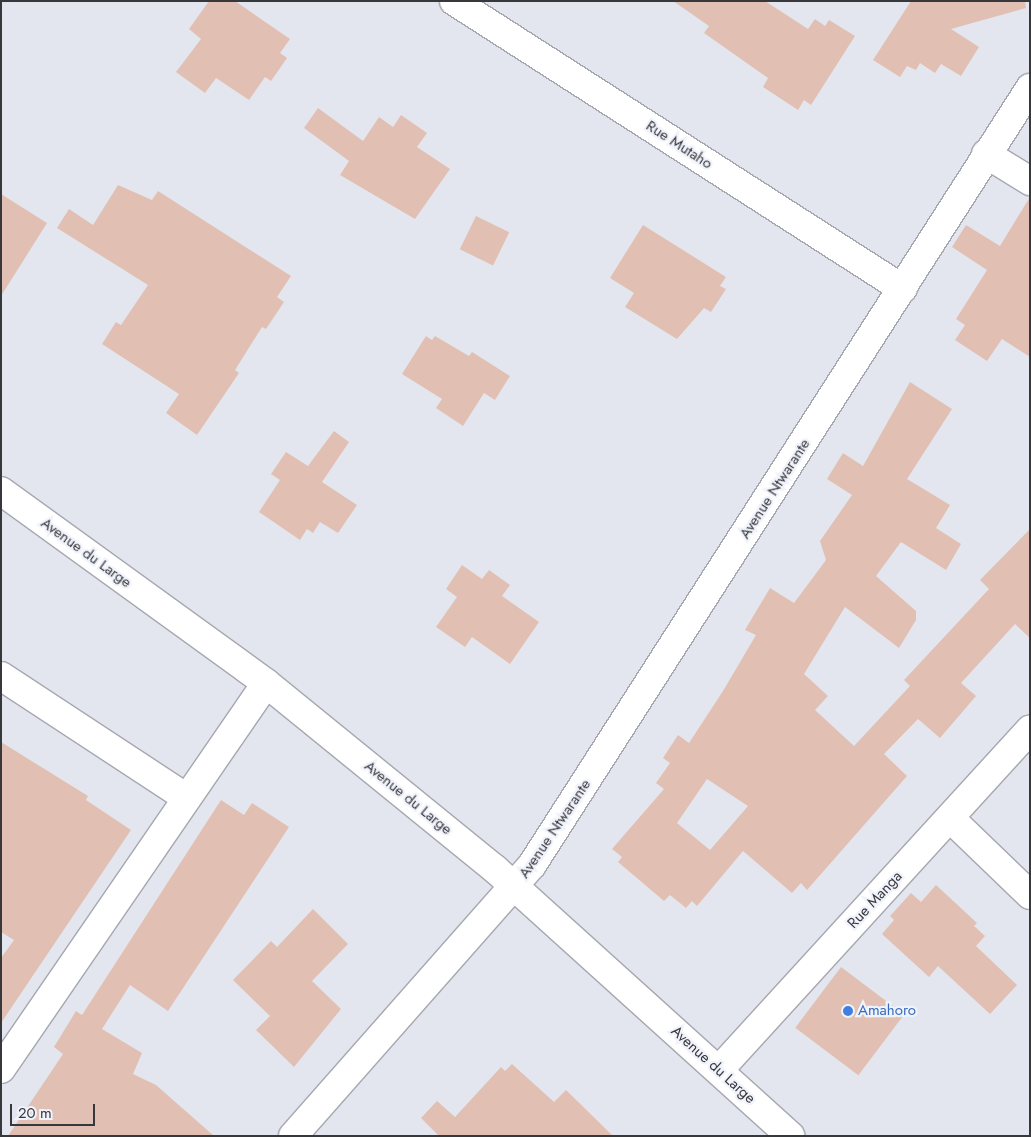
<!DOCTYPE html>
<html>
<head>
<meta charset="utf-8">
<style>
	body { margin:0 }
	#map { position:relative; width:1031px; height:1137px; overflow:hidden; background:#e3e6ee; font-family:Jost,sans-serif }
	div>[style] { position:absolute }
	.building>* { inset:0; background:#e1c0b3; transform-origin:0 0 }
	.roads { filter:drop-shadow(1px 0 #a5a8b0) drop-shadow(-1px 0 #a5a8b0) drop-shadow(0 1px #a5a8b0) drop-shadow(0 -1px #a5a8b0) }
	.minor>* { height:28px; margin:-14px; padding:0 14px; transform-origin:14px; border-radius:14px; background:#fff }
	.major>* { height:28px; margin:-14px; padding:0 14px; transform-origin:14px; border-radius:14px; background:#fff }
	.dots>* { width:14px; height:14px; translate:-50% -50%; box-sizing:border-box; border:2px solid #f0f3fb; border-radius:50% }
	span { translate:-50% -50%; white-space:nowrap; text-align:center; line-height:1.15; -webkit-text-stroke:4.5px #f0f3fb; paint-order:stroke }
	.street-label { font-size:15px; color:#37383b }
	.shop-label { font-size:15px; color:#366cbe }
	.left { translate:0 -50%; text-align:left }
	.frame { position:absolute; inset:0; border:2px solid #37383b; pointer-events:none }
	.scale { position:absolute; left:10px; top:1104px; width:85px; height:22px; box-sizing:border-box; border:2px solid #37383b; border-top:0; padding-left:6px; font-size:15px; line-height:18px; white-space:nowrap; color:#37383b; -webkit-text-stroke:4px #f0f3fb; paint-order:stroke }
</style>
</head>
<body>
<div id="map">
	<div class="building">
		<i style="clip-path:polygon(209px 1px,235px 1px,290px 39px,280px 53px,287px 58px,271px 81px,265px 77px,249px 100px,216px 78px,205px 93px,176px 72px,201px 39px,189px 29px)"></i>
		<i style="clip-path:polygon(673px 1px,765px 1px,808px 29px,815px 19px,825px 26px,829px 20px,855px 36px,811px 105px,804px 100px,798px 110px,763px 87px,768px 78px,704px 33px,709px 26px)"></i>
		<i style="clip-path:polygon(911px 1px,1025px 1px,1026px 8px,951px 29px,979px 47px,961px 76px,941px 64px,935px 73px,920px 63px,916px 70px,907px 66px,900px 77px,873px 60px)"></i>
		<i style="clip-path:polygon(318px 108px,363px 141px,379px 117px,393px 127px,401px 115px,427px 133px,417px 147px,450px 169px,415px 219px,340px 175px,349px 161px,304px 128px)"></i>
		<i style="clip-path:polygon(118px 185px,152px 200px,158px 191px,291px 276px,277px 297px,284px 302px,266px 329px,262px 327px,235px 370px,239px 373px,197px 435px,166px 413px,179px 394px,102px 344px,116px 322px,121px 325px,148px 285px,57px 228px,69px 209px,93px 225px)"></i>
		<i style="clip-path:polygon(1px 194px,47px 223px,1px 296px)"></i>
		<i style="clip-path:polygon(1030px 197px,1030px 357px,1002px 339px,987px 361px,955px 340px,965px 325px,956px 319px,987px 270px,952px 247px,966px 225px,1000px 246px)"></i>
		<i style="left:476px;top:216px;width:37px;height:37px;rotate:26deg"></i>
		<i style="clip-path:polygon(643px 225px,726px 277px,720px 286px,726px 289px,711px 312px,704px 308px,677px 339px,625px 307px,634px 293px,610px 278px)"></i>
		<i style="clip-path:polygon(426px 336px,432px 340px,435px 336px,469px 356px,472px 352px,510px 376px,495px 400px,484px 393px,463px 426px,436px 408px,442px 399px,402px 374px)"></i>
		<i style="clip-path:polygon(evenodd,910px 382px,952px 409px,907px 479px,950px 505px,936px 528px,961px 544px,946px 570px,901px 542px,876px 576px,916px 611px,916px 620px,899px 648px,845px 607px,804px 674px,828px 696px,815px 710px,854px 746px,910px 686px,904px 680px,989px 589px,980px 580px,1030px 529px,1030px 638px,1015px 624px,961px 683px,976px 696px,940px 738px,918px 719px,884px 754px,907px 776px,807px 890px,801px 883px,792px 893px,743px 851px,697px 906px,692px 901px,686px 908px,670px 895px,664px 901px,618px 862px,622px 857px,612px 849px,664px 789px,656px 783px,670px 763px,663px 758px,678px 735px,689px 743px,723px 691px,756px 635px,745px 630px,770px 588px,794px 603px,826px 560px,820px 541px,852px 495px,827px 479px,843px 453px,863px 466px,910px 382px,707px 779px,748px 806px,710px 850px,677px 823px,707px 779px)"></i>
		<i style="clip-path:polygon(334px 431px,349px 442px,322px 482px,357px 505px,338px 533px,320px 522px,313px 533px,307px 529px,300px 540px,259px 512px,280px 480px,271px 474px,286px 452px,308px 466px)"></i>
		<i style="clip-path:polygon(462px 565px,482px 579px,489px 570px,510px 585px,502px 596px,539px 622px,510px 664px,472px 637px,465px 647px,436px 627px,457px 597px,446px 589px)"></i>
		<i style="clip-path:polygon(1px 742px,88px 796px,86px 800px,131px 830px,1px 1023px,1px 958px,14px 940px,1px 932px)"></i>
		<i style="clip-path:polygon(221px 800px,244px 815px,252px 803px,289px 827px,168px 1011px,130px 985px,102px 1029px,142px 1053px,133px 1074px,156px 1085px,214px 1136px,8px 1136px,63px 1054px,54px 1047px,76px 1011px,82px 1015px)"></i>
		<i style="clip-path:polygon(936px 885px,977px 923px,974px 926px,985px 936px,976px 946px,1017px 985px,990px 1014px,938px 966px,929px 977px,882px 934px,894px 920px,890px 916px,911px 893px,921px 902px)"></i>
		<i style="clip-path:polygon(313px 909px,348px 944px,312px 981px,341px 1009px,294px 1067px,256px 1030px,270px 1016px,233px 980px,271px 941px,277px 947px)"></i>
		<i style="left:841px;top:967px;width:79px;height:76px;rotate:37deg"></i>
		<i style="clip-path:polygon(512px 1064px,554px 1102px,566px 1090px,613px 1136px,439px 1136px,421px 1118px,437px 1101px,455px 1117px,501px 1067px,505px 1071px)"></i>
	</div>
	<div class="roads">
		<div class="minor">
			<i style="left:454px;top:1px;width:533px;rotate:32.68deg"></i>
			<i style="left:986px;top:154px;width:52px;rotate:31.5deg"></i>
			<i style="left:1px;top:676px;width:222px;rotate:33.3deg"></i>
			<i style="left:950px;top:818px;width:111px;rotate:43.9deg"></i>
			<i style="left:1px;top:1069px;width:468px;rotate:-55.5deg"></i>
			<i style="left:719px;top:1070px;width:461px;rotate:-47.6deg"></i>
			<i style="left:293px;top:1136px;width:361px;rotate:-48.6deg"></i>
			<i style="left:532px;top:865px;width:923px;rotate:-57.34deg"></i>
		</div>
		<div class="major">
			<i style="left:1px;top:491px;width:327px;rotate:35.9deg"></i>
			<i style="left:266px;top:683px;width:295px;rotate:39.1deg"></i>
			<i style="left:495px;top:869px;width:398px;rotate:42.1deg"></i>
		</div>
	</div>
	<div class="dots">
		<i style="left:848px;top:1011px;background:#3f7fe0"></i>
	</div>
	<div class="street-label">
		<span style="left:679px;top:145px;rotate:33deg">Rue Mutaho</span>
		<span style="left:775px;top:489px;rotate:-57deg">Avenue Ntwarante</span>
		<span style="left:86px;top:553px;rotate:36deg">Avenue du Large</span>
		<span style="left:408px;top:798px;rotate:39deg">Avenue du Large</span>
		<span style="left:555px;top:829px;rotate:-56deg">Avenue Ntwarante</span>
		<span style="left:875px;top:900px;rotate:-47deg">Rue Manga</span>
		<span style="left:713px;top:1065px;rotate:42deg">Avenue du Large</span>
	</div>
	<div class="shop-label">
		<span class="left" style="left:858px;top:1011px">Amahoro</span>
	</div>
	<div class="frame"></div>
	<div class="scale">20 m</div>
</div>
</body>
</html>
